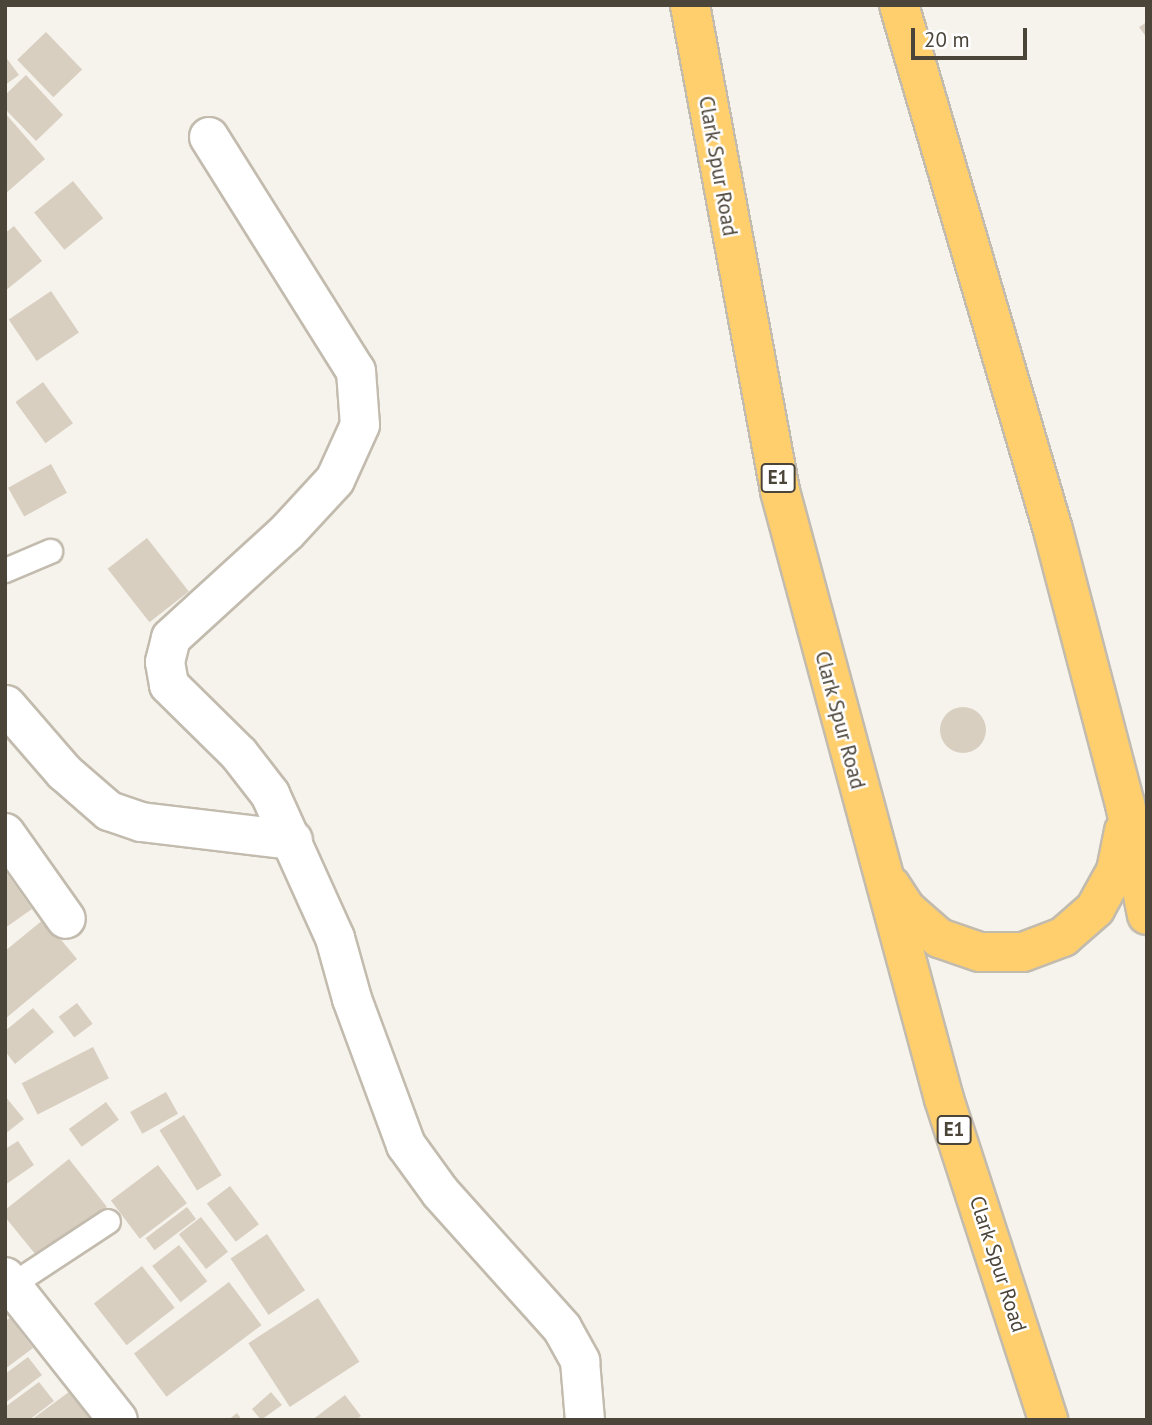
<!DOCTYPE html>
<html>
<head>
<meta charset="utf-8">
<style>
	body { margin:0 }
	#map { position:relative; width:1152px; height:1425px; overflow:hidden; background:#f6f3ec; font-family:"PT Sans",sans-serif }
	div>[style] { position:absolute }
	.building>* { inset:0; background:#d8cfc1; transform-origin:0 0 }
	.round { border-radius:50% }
	.roads { filter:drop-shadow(2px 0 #c2bbae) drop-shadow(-2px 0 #c2bbae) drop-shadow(0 2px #c2bbae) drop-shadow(0 -2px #c2bbae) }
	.service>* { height:23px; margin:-11.5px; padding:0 11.5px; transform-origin:11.5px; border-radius:11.5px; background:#fff }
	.minor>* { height:38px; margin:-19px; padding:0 19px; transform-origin:19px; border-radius:19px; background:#fff }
	.tertiary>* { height:38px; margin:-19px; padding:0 19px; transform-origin:19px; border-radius:19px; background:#fff }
	.motorway>* { height:38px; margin:-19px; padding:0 19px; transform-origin:19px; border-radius:19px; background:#ffcf6e }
	span { translate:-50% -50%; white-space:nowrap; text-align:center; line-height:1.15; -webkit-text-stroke:5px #fff; paint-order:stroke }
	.shield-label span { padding:2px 5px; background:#fff; border:2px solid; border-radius:5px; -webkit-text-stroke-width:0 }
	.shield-label { font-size:19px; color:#4b4439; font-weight:700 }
	.street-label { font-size:21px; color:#4b4439 }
	.frame { position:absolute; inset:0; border:7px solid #4b4439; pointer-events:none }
	.scale { position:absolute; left:911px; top:28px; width:116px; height:32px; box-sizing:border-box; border:4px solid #4b4439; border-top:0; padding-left:9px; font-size:21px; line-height:24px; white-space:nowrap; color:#4b4439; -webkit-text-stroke:5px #fff; paint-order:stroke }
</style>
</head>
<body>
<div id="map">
	<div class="building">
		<i style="clip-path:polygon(1147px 22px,1147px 38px,1139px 27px)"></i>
		<i style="left:46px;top:32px;width:52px;height:40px;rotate:46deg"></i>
		<i style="clip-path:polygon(5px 56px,19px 75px,5px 85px)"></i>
		<i style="clip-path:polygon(26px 75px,63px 115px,36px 141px,5px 109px,5px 95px)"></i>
		<i style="clip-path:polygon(5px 113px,45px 159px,5px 194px)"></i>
		<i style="left:73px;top:181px;width:48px;height:50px;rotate:51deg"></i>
		<i style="clip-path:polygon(14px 226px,42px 261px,5px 291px,5px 233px)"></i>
		<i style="left:51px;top:291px;width:50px;height:51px;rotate:56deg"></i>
		<i style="left:43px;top:382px;width:51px;height:34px;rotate:54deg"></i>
		<i style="left:51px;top:464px;width:33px;height:49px;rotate:61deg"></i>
		<i style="left:147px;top:538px;width:68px;height:50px;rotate:52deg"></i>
		<i class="round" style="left:940px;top:707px;width:46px;height:46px"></i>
		<i style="clip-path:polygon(5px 871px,32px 909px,5px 928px)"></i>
		<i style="clip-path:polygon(44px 919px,77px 959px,5px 1019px,5px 951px)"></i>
		<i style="left:77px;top:1003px;width:26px;height:23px;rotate:53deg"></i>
		<i style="clip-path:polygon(33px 1008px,54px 1032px,15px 1064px,5px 1051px,5px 1031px)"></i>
		<i style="left:93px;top:1047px;width:35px;height:80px;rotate:63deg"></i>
		<i style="left:166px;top:1092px;width:25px;height:41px;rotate:61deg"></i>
		<i style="clip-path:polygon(5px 1096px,24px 1119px,5px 1134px)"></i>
		<i style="left:106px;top:1102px;width:22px;height:46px;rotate:54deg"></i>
		<i style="left:184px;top:1115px;width:71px;height:29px;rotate:58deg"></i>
		<i style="clip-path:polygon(18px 1141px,34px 1165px,5px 1185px,5px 1149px)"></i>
		<i style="clip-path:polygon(69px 1159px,107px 1207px,40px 1260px,5px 1217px,5px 1210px)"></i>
		<i style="left:158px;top:1165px;width:48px;height:59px;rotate:53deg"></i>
		<i style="left:230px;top:1186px;width:48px;height:29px;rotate:53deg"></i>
		<i style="left:187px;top:1207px;width:15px;height:52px;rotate:53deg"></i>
		<i style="left:201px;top:1217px;width:44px;height:28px;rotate:52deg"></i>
		<i style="left:267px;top:1234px;width:68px;height:44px;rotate:56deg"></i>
		<i style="left:179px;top:1245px;width:46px;height:34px;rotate:52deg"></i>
		<i style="left:142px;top:1266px;width:53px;height:61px;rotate:52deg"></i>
		<i style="left:229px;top:1282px;width:54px;height:119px;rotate:53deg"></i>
		<i style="left:318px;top:1298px;width:76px;height:83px;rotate:57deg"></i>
		<i style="clip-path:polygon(10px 1318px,33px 1348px,5px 1369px,5px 1321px)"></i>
		<i style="clip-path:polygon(28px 1357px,42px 1375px,5px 1403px,5px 1374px)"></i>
		<i style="clip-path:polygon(39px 1382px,54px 1401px,29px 1420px,5px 1420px,5px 1407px)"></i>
		<i style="clip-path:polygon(77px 1386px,102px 1420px,31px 1420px)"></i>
		<i style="clip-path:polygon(271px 1392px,282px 1405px,261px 1420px,252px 1409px)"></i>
		<i style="clip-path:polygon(345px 1395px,361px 1416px,356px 1420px,312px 1420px)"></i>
		<i style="clip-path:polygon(237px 1413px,242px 1420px,228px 1420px)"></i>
	</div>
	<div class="roads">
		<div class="service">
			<i style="left:5px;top:570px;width:49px;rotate:-22.9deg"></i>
			<i style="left:11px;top:1285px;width:116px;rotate:-33.4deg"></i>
		</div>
		<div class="minor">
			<i style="left:209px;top:137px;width:276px;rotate:57.9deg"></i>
			<i style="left:356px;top:371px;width:54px;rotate:85.8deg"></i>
			<i style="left:360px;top:425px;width:60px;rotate:114.4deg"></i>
			<i style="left:335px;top:480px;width:71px;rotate:132.7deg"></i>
			<i style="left:287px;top:532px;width:157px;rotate:137.6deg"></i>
			<i style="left:171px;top:638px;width:25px;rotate:104deg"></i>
			<i style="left:165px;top:662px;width:23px;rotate:80deg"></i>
			<i style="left:169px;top:685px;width:98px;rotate:44.6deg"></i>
			<i style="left:239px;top:754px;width:51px;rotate:52.2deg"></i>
			<i style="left:270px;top:794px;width:158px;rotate:65.7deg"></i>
			<i style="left:335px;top:938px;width:63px;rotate:74.4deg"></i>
			<i style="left:352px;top:999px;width:156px;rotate:69.7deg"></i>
			<i style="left:406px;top:1145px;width:58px;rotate:54.1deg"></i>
			<i style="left:440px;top:1192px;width:183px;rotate:48.1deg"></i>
			<i style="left:562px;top:1328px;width:38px;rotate:61deg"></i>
			<i style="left:580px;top:1361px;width:59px;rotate:85.2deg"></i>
			<i style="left:6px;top:705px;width:89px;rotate:49.1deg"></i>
			<i style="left:64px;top:772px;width:60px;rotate:40.9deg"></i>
			<i style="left:109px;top:811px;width:34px;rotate:19deg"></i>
			<i style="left:141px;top:822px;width:153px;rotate:6.8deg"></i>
			<i style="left:5px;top:833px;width:105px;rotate:54.7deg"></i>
		</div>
		<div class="tertiary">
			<i style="left:5px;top:1277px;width:182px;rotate:51.7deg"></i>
		</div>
		<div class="motorway">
			<i style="left:690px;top:5px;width:494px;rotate:79.5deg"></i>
			<i style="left:780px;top:491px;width:630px;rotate:74.9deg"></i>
			<i style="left:944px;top:1099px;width:337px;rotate:72deg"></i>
			<i style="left:899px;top:5px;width:547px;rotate:73.65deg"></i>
			<i style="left:1053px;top:530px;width:283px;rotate:75.3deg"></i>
			<i style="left:1125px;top:804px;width:113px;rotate:78.8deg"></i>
			<i style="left:891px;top:886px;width:27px;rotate:57deg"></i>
			<i style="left:906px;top:909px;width:44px;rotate:41.3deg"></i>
			<i style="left:939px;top:938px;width:43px;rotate:18.9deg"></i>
			<i style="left:980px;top:952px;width:43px"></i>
			<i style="left:1023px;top:952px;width:43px;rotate:-20.6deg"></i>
			<i style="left:1063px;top:937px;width:43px;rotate:-41.2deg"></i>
			<i style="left:1095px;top:909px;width:43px;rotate:-61.1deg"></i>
			<i style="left:1116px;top:871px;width:41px;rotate:-78.7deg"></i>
		</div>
	</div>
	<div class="shield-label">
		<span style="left:778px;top:478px">E1</span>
		<span style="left:954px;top:1130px">E1</span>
	</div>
	<div class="street-label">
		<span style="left:718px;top:166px;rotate:80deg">Clark Spur Road</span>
		<span style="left:840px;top:720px;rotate:75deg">Clark Spur Road</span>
		<span style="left:998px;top:1264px;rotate:72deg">Clark Spur Road</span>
	</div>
	<div class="frame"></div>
	<div class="scale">20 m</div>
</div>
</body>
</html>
